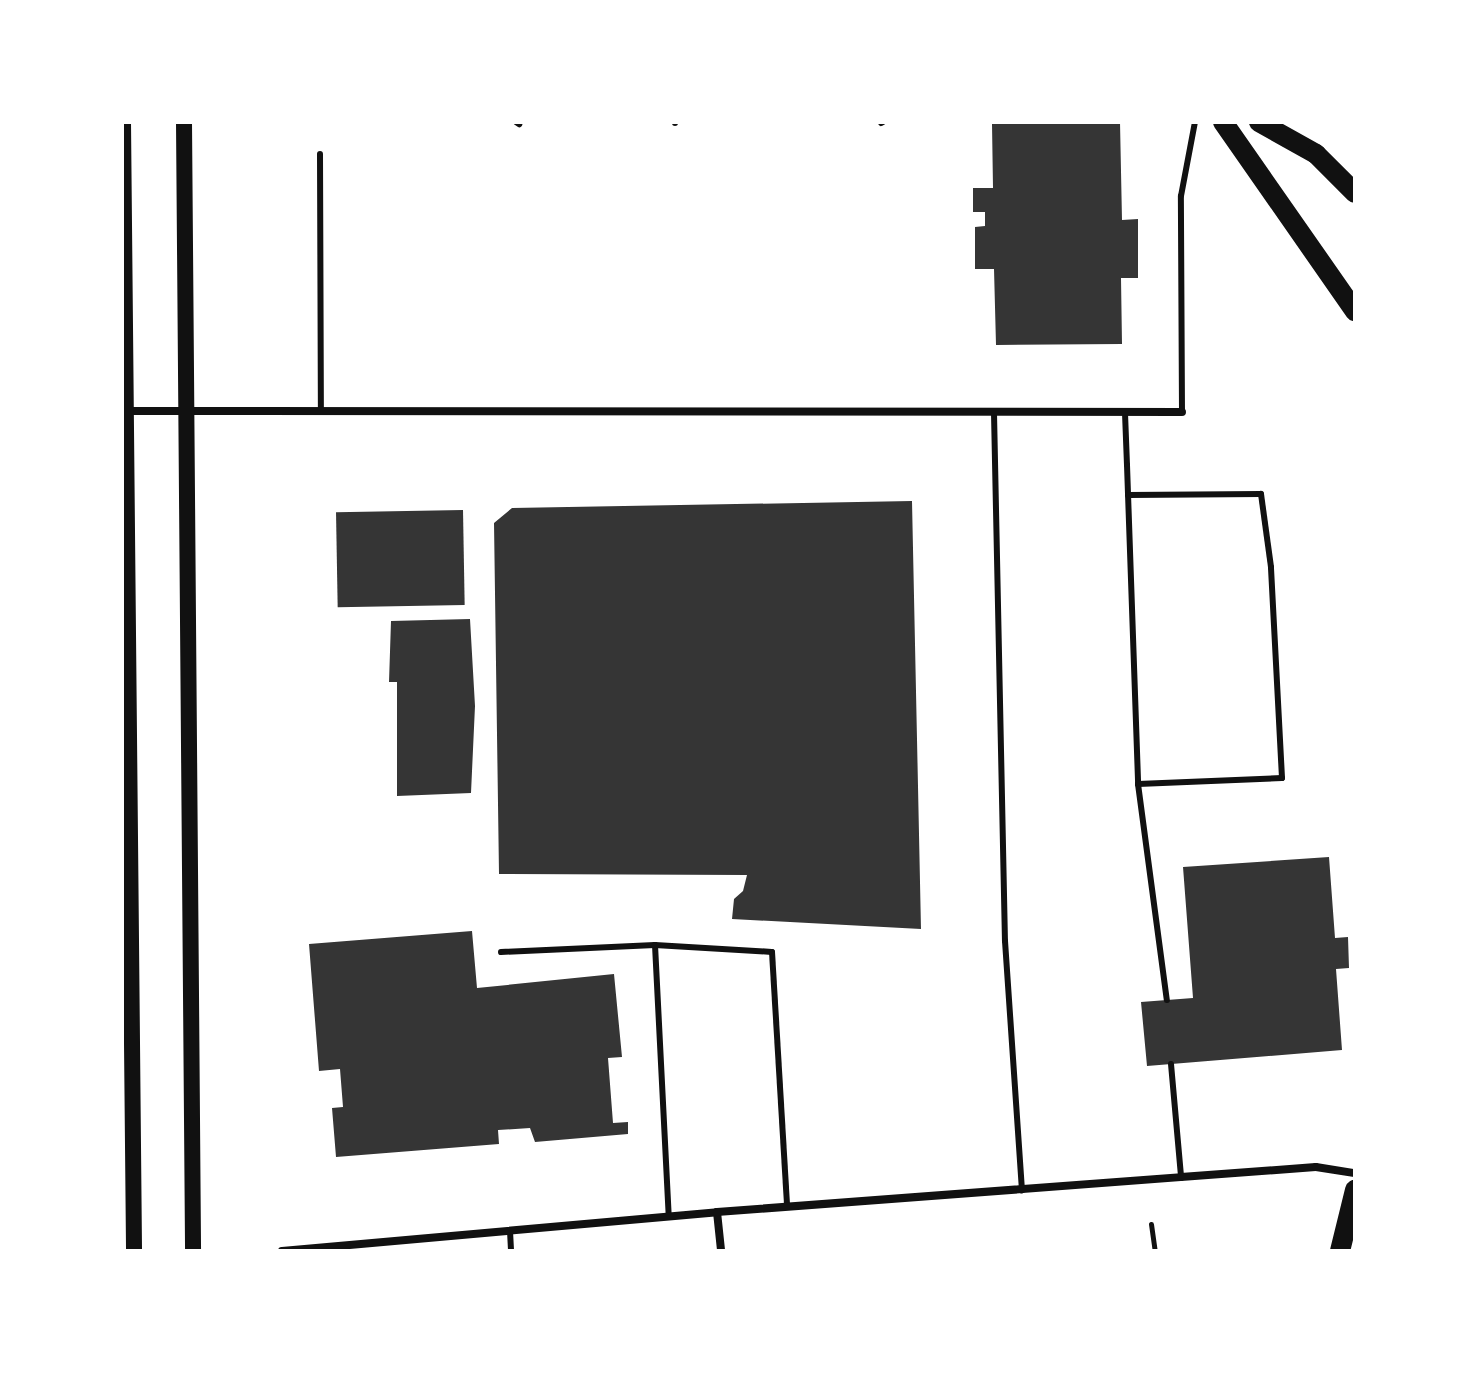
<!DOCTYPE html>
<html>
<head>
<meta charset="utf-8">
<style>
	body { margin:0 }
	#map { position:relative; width:1477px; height:1373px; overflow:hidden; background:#fff; font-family:"Noto Sans",sans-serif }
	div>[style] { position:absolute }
	.building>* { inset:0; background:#353535; transform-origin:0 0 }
	.path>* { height:5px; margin:-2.5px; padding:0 2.5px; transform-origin:2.5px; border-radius:2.5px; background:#111 }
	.service>* { height:6px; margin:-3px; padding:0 3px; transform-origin:3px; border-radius:3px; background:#111 }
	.minor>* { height:8px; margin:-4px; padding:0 4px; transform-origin:4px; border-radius:4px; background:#111 }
	.secondary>* { height:16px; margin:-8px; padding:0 8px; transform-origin:8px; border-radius:8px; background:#111 }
	.primary>* { height:20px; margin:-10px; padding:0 10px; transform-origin:10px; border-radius:10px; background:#111 }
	span { translate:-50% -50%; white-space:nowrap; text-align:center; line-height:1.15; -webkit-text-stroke:6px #fff; paint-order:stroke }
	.frame { position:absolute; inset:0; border:124px solid #fff; pointer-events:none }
</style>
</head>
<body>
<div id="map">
	<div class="building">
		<i style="clip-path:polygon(1120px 122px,1122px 220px,1138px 219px,1138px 278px,1121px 278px,1122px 344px,996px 345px,994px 269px,975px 269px,975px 227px,985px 226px,985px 212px,973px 212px,973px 188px,993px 188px,992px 124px)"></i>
		<i style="clip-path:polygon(912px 501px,921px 929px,732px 919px,734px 899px,743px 891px,747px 875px,499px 874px,494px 523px,512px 508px)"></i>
		<i style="left:463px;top:510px;width:95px;height:127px;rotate:89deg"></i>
		<i style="clip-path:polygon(470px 619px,475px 706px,471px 793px,397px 796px,397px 682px,389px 682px,391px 621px)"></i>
		<i style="clip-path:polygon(1329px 857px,1335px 938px,1348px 937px,1349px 968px,1336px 969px,1342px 1050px,1147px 1066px,1141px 1002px,1193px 998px,1183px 867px)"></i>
		<i style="clip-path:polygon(472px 931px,477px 988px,614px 974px,622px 1057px,608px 1058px,613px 1123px,628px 1122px,628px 1134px,535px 1142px,530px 1128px,498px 1130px,499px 1144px,336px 1157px,332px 1108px,343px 1107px,340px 1069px,319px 1071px,309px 944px)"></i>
	</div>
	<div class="path">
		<i style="left:1151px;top:1224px;width:27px;rotate:82deg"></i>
	</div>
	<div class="service">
		<i style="left:516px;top:122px;width:4px;rotate:34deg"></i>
		<i style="left:675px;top:123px;width:1px;rotate:-90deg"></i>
		<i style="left:881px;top:123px;width:2px;rotate:-27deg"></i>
		<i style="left:320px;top:154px;width:256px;rotate:89.8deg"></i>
		<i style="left:1182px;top:412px;width:216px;rotate:-90.3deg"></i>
		<i style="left:1181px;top:196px;width:75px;rotate:-79.3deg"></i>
		<i style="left:994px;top:413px;width:528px;rotate:88.81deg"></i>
		<i style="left:1005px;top:941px;width:250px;rotate:86.1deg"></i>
		<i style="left:1125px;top:413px;width:52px;rotate:87.8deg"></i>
		<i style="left:1127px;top:465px;width:319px;rotate:88deg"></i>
		<i style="left:1138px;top:784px;width:144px;rotate:-2.4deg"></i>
		<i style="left:1282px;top:778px;width:211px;rotate:-93deg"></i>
		<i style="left:1271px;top:567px;width:74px;rotate:-97.8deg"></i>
		<i style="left:1261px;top:494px;width:133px;rotate:179.6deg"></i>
		<i style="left:1138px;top:784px;width:218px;rotate:82.4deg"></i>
		<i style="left:655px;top:945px;width:272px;rotate:87.1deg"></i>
		<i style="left:501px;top:952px;width:154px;rotate:-2.6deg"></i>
		<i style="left:655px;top:945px;width:117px;rotate:3.4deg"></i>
		<i style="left:772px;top:952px;width:255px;rotate:86.6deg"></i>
		<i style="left:1171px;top:1064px;width:113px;rotate:84.9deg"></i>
		<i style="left:510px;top:1231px;width:20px;rotate:87deg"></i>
	</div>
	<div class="minor">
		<i style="left:123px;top:411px;width:1059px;rotate:0.05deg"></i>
		<i style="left:717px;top:1212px;width:39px;rotate:84deg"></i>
		<i style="left:282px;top:1251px;width:437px;rotate:-5.1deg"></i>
		<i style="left:717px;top:1212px;width:465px;rotate:-4.3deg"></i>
		<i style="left:1181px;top:1177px;width:135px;rotate:-4.2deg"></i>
		<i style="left:1316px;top:1167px;width:39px;rotate:9deg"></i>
	</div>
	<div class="secondary">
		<i style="left:123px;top:122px;width:1129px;rotate:89.44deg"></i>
		<i style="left:184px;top:122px;width:1129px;rotate:89.54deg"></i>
	</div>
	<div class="primary">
		<i style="left:1223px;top:122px;width:231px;rotate:55.1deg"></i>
		<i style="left:1259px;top:122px;width:65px;rotate:29.3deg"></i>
		<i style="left:1316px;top:154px;width:55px;rotate:45deg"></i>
		<i style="left:1340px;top:1251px;width:63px;rotate:-76.2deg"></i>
	</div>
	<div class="frame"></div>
</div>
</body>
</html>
